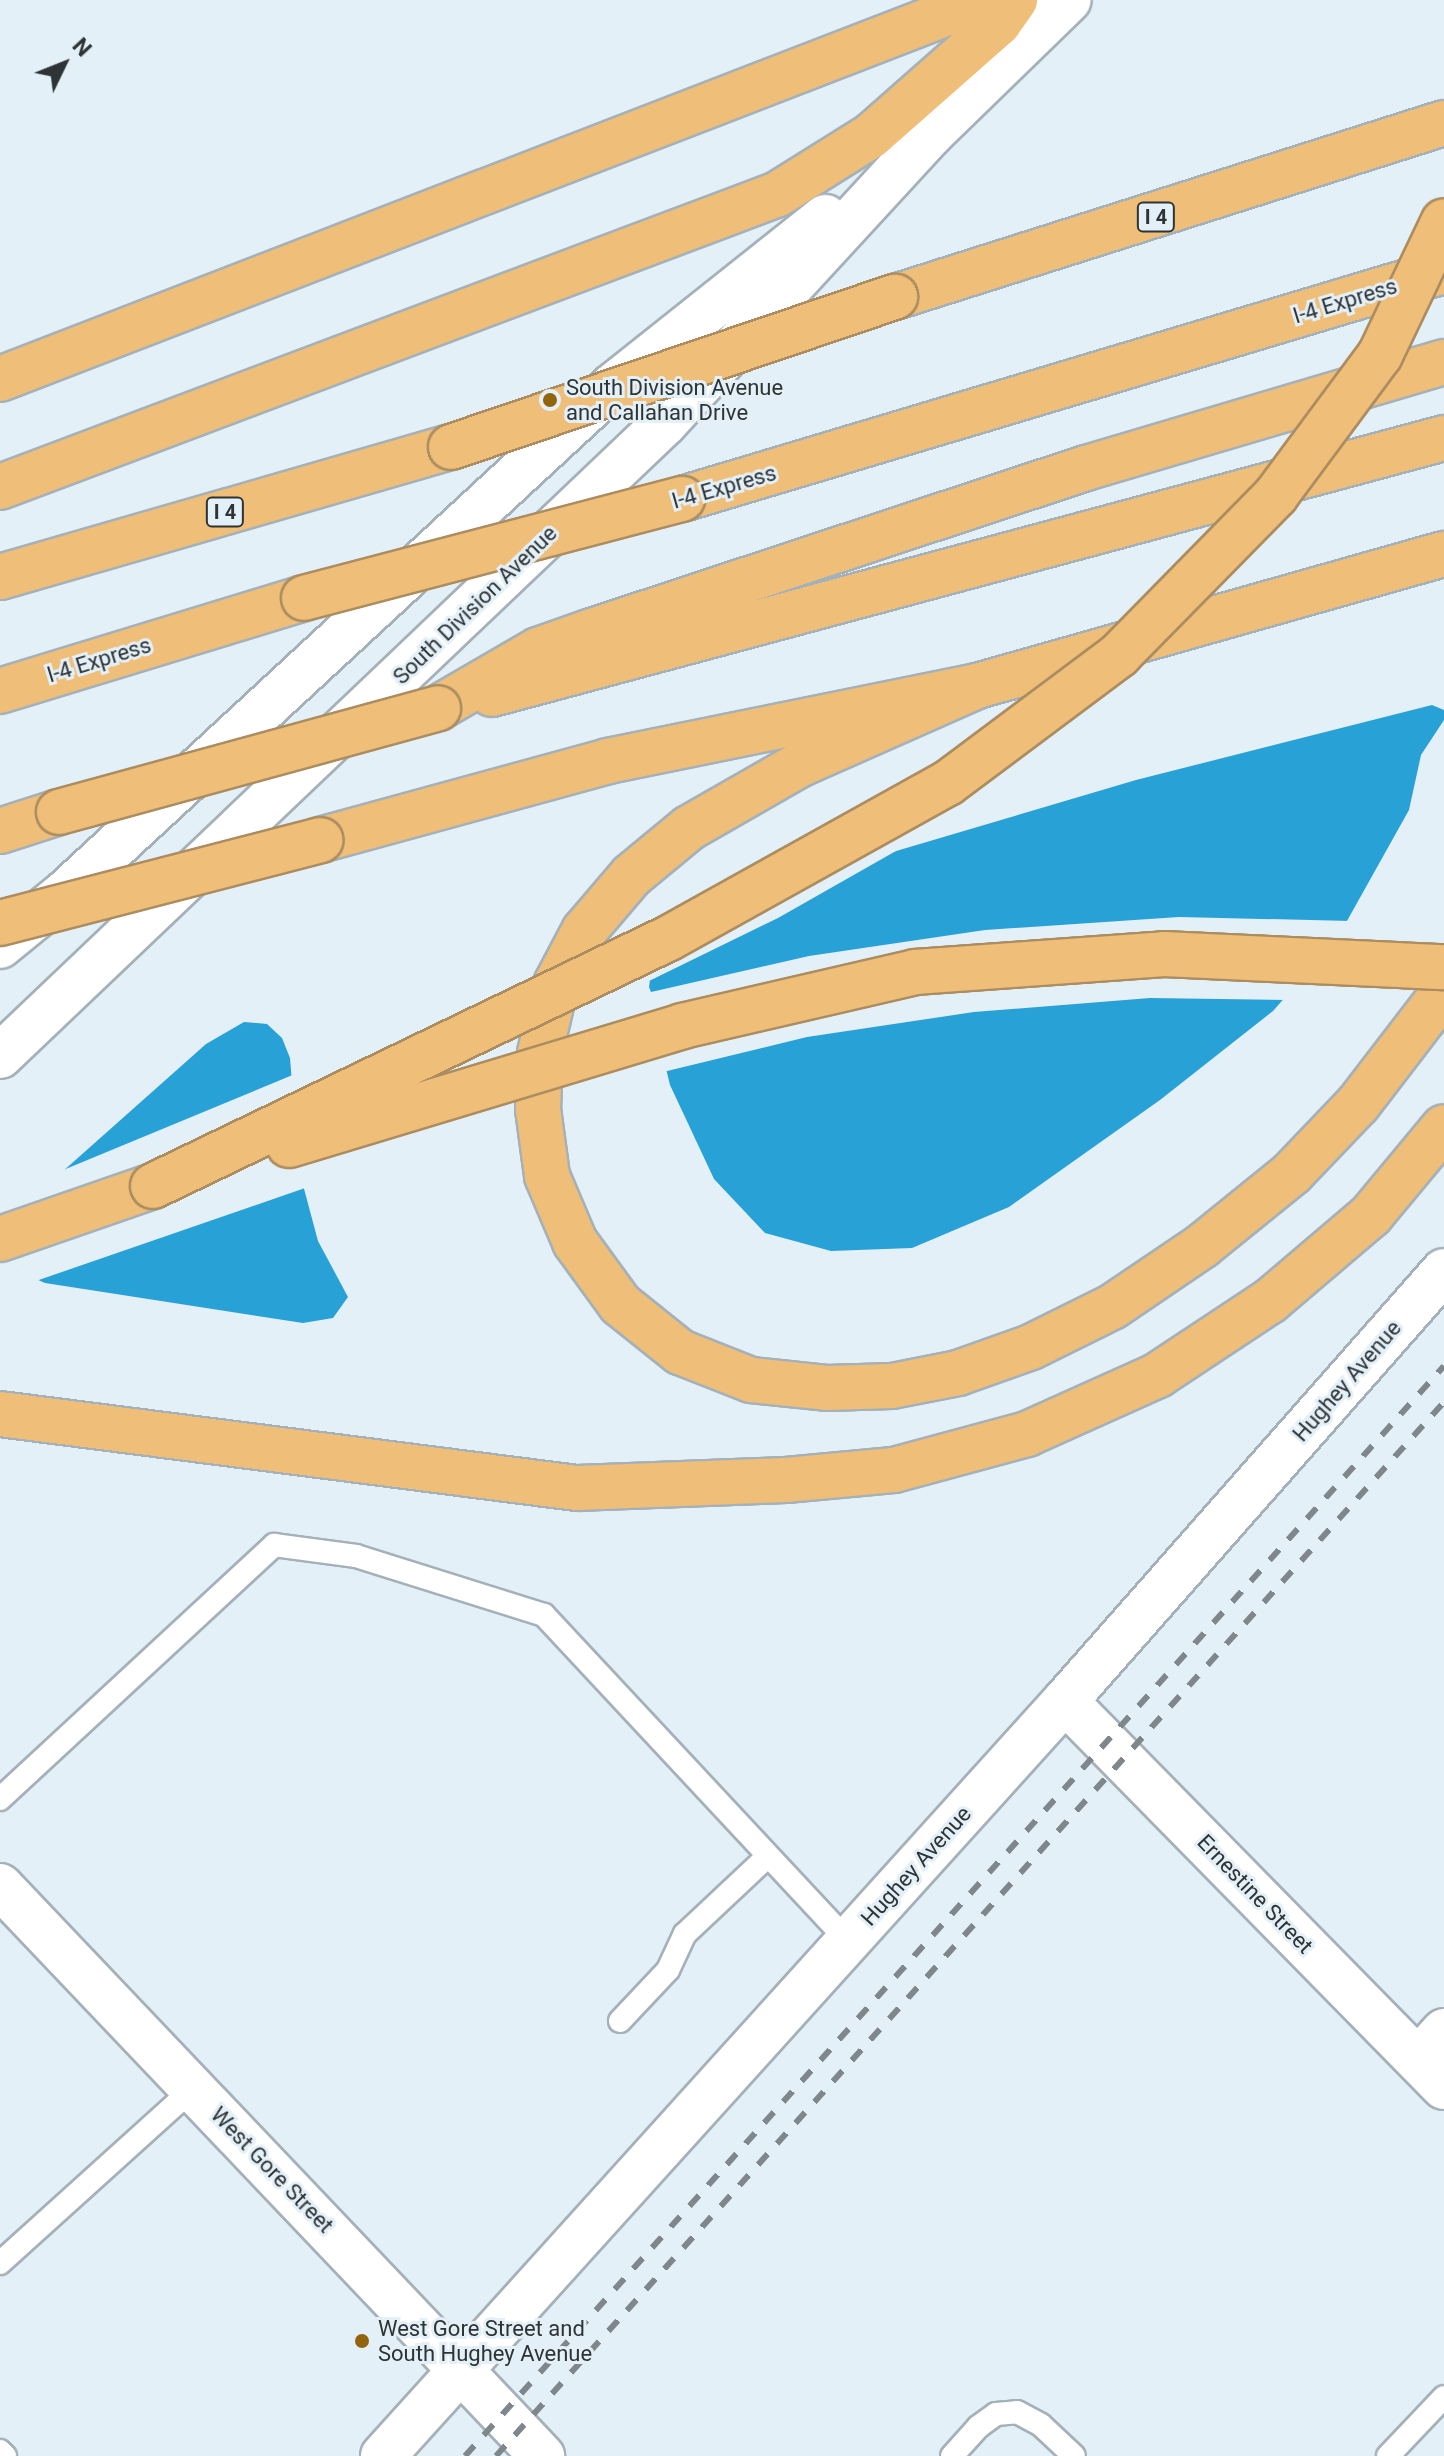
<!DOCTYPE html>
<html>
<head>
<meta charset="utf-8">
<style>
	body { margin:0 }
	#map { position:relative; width:1444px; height:2456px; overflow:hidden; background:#e4f0f8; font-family:Roboto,sans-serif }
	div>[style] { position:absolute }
	.water>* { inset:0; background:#28a1d7 }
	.pier>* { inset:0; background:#e4f0f8 }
	.roads { filter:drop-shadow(2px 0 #a5b1b8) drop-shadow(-2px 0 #a5b1b8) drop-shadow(0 2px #a5b1b8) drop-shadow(0 -2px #a5b1b8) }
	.service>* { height:22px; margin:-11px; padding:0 11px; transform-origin:11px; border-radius:11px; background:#fff }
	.minor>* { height:44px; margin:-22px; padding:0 22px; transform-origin:22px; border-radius:22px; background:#fff }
	.tertiary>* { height:44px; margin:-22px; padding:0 22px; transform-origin:22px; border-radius:22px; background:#fff }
	.secondary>* { height:44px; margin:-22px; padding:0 22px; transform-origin:22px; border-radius:22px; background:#fff }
	.motorway>* { height:44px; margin:-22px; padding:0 22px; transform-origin:22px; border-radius:22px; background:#efbe78 }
	.rail>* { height:6px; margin-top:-3px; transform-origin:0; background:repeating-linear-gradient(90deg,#7f878c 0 14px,transparent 0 28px) }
	.bridges { filter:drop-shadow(2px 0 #ab8d61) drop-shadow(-2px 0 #ab8d61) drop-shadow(0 2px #ab8d61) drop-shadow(0 -2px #ab8d61) }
	.motorway-bridge>* { height:44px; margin:-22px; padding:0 22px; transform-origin:22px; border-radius:22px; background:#efbe78 }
	.dots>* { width:22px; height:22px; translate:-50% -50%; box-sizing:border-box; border:4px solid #e4f0f8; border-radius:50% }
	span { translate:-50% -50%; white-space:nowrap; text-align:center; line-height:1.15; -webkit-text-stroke:6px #e4f0f8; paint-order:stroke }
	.shield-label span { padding:2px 6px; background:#e4f0f8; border:2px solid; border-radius:6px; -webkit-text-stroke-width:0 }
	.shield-label { font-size:20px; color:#2e3336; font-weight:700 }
	.street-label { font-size:22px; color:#2e3336 }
	.poi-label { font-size:22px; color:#2e3336 }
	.left { translate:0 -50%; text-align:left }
	.north { position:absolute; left:24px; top:24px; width:80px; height:80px; -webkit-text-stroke:6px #e4f0f8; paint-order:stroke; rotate:47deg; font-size:22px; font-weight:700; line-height:32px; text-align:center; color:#2e3336 }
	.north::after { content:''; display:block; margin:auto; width:28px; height:36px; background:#2e3336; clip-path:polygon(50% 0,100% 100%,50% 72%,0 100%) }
</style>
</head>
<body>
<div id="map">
	<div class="water">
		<i style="clip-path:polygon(1432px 705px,1444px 710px,1444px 720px,1421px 755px,1409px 810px,1338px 937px,1273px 1011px,1160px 1100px,1009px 1207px,912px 1248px,831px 1251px,765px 1233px,714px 1179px,670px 1085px,648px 995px,651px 972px,886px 854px,1136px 780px)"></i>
		<i style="clip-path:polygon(244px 1022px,267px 1024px,282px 1038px,290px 1058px,299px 1170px,318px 1241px,348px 1297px,333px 1318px,303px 1323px,45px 1283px,16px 1270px,35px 1196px,206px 1044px)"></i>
	</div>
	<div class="pier">
		<i style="clip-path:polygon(910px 843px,778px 918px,647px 982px,651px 992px,809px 956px,985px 930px,1179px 917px,1351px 921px,1288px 1000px,1150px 998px,974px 1012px,807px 1037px,663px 1072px,644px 995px,647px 971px,769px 894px)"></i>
		<i style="clip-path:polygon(295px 1074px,308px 1187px,33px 1282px,0 1259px,5px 1224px,56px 1173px)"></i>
	</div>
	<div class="roads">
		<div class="service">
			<i style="left:0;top:1799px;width:374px;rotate:-42.8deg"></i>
			<i style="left:274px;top:1545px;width:83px;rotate:7.6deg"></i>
			<i style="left:356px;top:1556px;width:197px;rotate:17.4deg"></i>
			<i style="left:544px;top:1615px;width:446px;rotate:47deg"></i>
			<i style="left:620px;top:2021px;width:70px;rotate:-46.7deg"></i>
			<i style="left:668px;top:1970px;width:40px;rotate:-65deg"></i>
			<i style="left:685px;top:1934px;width:112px;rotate:-43.2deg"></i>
			<i style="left:0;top:2263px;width:261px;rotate:-42.1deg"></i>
			<i style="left:0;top:2451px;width:7px;rotate:45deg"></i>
			<i style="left:952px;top:2456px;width:39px;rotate:-48deg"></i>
			<i style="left:978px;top:2427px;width:22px;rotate:-36deg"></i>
			<i style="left:996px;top:2414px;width:21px;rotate:-5deg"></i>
			<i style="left:1017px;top:2412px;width:27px;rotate:28deg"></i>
			<i style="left:1041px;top:2425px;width:45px;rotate:43.2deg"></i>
			<i style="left:1388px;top:2456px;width:81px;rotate:-46.5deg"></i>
		</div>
		<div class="minor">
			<i style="left:1065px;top:1701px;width:541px;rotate:45.52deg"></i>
			<i style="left:1418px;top:2060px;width:39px;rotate:-48deg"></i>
			<i style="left:383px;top:2456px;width:1017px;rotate:-47.91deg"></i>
			<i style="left:1065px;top:1701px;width:573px;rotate:-48.61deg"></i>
		</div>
		<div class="tertiary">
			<i style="left:0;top:946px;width:85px;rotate:-39.3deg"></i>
			<i style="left:66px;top:892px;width:747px;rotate:-42.77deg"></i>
			<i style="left:614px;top:385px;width:270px;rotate:-38.5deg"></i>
			<i style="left:0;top:1056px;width:918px;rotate:-43.59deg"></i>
			<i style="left:665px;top:423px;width:393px;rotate:-47.4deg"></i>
			<i style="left:931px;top:134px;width:192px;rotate:-44.2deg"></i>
		</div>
		<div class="secondary">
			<i style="left:0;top:1886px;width:787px;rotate:46.44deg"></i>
		</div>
		<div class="motorway">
			<i style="left:895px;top:297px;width:576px;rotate:-17.59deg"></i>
			<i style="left:0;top:379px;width:1052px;rotate:-21.12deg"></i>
			<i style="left:0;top:487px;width:831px;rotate:-20.64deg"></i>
			<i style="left:778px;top:194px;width:111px;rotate:-32.1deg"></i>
			<i style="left:872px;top:135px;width:169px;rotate:-41.4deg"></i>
			<i style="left:999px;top:23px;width:28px;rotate:-55deg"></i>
			<i style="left:682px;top:499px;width:795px;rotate:-16.66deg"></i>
			<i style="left:0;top:577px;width:469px;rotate:-16.1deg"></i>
			<i style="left:977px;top:686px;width:195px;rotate:156.1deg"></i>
			<i style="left:799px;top:765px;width:127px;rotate:150.2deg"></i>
			<i style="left:689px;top:828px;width:75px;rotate:140.4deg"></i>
			<i style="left:631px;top:876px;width:72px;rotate:130.5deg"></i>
			<i style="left:584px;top:931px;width:60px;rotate:117.8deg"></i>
			<i style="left:556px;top:984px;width:71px;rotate:103.1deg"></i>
			<i style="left:540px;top:1053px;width:56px;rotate:92deg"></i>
			<i style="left:538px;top:1109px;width:68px;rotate:82.3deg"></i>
			<i style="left:547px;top:1176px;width:72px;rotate:67deg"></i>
			<i style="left:575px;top:1242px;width:77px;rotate:54deg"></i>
			<i style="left:620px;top:1304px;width:77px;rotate:38.7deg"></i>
			<i style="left:680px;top:1352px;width:76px;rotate:21.5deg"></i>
			<i style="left:751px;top:1380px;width:76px;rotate:6deg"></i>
			<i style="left:827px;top:1388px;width:65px;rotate:-1.8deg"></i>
			<i style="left:892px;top:1386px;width:67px;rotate:-11.1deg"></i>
			<i style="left:958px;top:1373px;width:77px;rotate:-19.6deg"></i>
			<i style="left:1031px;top:1347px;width:90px;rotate:-26.3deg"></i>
			<i style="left:1112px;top:1307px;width:109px;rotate:-34.1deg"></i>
			<i style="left:1202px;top:1246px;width:116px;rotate:-39deg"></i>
			<i style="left:1292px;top:1173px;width:95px;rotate:-46.3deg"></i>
			<i style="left:1358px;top:1104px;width:141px;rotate:-52.5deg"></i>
			<i style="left:0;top:691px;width:318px;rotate:-17deg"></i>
			<i style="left:492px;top:694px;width:986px;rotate:-15.05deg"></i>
			<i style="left:438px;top:708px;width:116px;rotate:-30.1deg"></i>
			<i style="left:538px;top:650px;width:57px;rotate:-19.4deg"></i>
			<i style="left:592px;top:631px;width:520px;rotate:-18.26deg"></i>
			<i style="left:1086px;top:468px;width:373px;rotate:-16.5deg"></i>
			<i style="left:0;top:831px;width:62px;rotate:-17.9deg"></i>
			<i style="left:320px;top:840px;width:299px;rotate:-15.3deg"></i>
			<i style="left:608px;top:761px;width:377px;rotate:-11.5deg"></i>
			<i style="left:977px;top:686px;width:485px;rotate:-15.8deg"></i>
			<i style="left:0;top:1239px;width:162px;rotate:-19.1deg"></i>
			<i style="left:0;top:1414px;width:582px;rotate:7.31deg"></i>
			<i style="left:577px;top:1488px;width:209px;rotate:-2.2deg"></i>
			<i style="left:786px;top:1480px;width:108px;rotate:-5.3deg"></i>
			<i style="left:894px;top:1470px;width:138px;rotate:-15.1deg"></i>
			<i style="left:1027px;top:1434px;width:144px;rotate:-24.2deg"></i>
			<i style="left:1158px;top:1375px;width:134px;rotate:-33.5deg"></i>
			<i style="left:1270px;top:1301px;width:133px;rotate:-40.4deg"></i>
			<i style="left:1371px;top:1215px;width:114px;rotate:-50.3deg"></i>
		</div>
	</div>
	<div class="rail">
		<i style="left:465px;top:2456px;width:1465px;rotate:-48.07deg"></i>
		<i style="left:496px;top:2456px;width:1418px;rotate:-48.03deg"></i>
	</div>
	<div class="bridges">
		<div class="motorway-bridge">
			<i style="left:451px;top:447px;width:469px;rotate:-18.7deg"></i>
			<i style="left:304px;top:598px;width:391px;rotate:-14.7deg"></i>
			<i style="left:59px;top:812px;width:393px;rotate:-15.3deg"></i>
			<i style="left:0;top:923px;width:331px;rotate:-14.5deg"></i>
			<i style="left:289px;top:1145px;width:411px;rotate:-16.8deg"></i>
			<i style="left:682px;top:1026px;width:239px;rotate:-13deg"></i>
			<i style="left:915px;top:972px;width:250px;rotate:-4.1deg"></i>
			<i style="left:1164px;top:954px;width:280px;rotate:2.7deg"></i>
			<i style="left:153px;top:1186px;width:573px;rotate:-25.67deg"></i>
			<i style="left:669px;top:938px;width:319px;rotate:-29.1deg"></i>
			<i style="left:948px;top:783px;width:214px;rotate:-36.8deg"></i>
			<i style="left:1119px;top:655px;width:224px;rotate:-45.5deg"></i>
			<i style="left:1276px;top:495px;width:174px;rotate:-53.4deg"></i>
			<i style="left:1380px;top:355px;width:148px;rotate:-64.5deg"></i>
		</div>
	</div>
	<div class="dots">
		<i style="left:550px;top:400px;background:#926410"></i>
		<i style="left:362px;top:2341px;background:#926410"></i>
	</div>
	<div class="shield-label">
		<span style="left:1156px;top:217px">I 4</span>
		<span style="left:225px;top:512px">I 4</span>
	</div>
	<div class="street-label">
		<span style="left:1345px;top:301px;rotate:-17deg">I-4 Express</span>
		<span style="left:724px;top:487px;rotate:-16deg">I-4 Express</span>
		<span style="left:475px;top:605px;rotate:-44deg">South Division Avenue</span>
		<span style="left:99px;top:660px;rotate:-17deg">I-4 Express</span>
		<span style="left:1347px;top:1381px;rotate:-49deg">Hughey Avenue</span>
		<span style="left:916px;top:1866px;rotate:-48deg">Hughey Avenue</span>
		<span style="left:1255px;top:1894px;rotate:46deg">Ernestine Street</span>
		<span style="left:272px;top:2170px;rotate:46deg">West Gore Street</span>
	</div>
	<div class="poi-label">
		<span class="left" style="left:566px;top:400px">South Division Avenue<br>and Callahan Drive</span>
		<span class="left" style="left:378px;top:2341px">West Gore Street and<br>South Hughey Avenue</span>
	</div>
	<div class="north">N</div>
</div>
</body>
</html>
